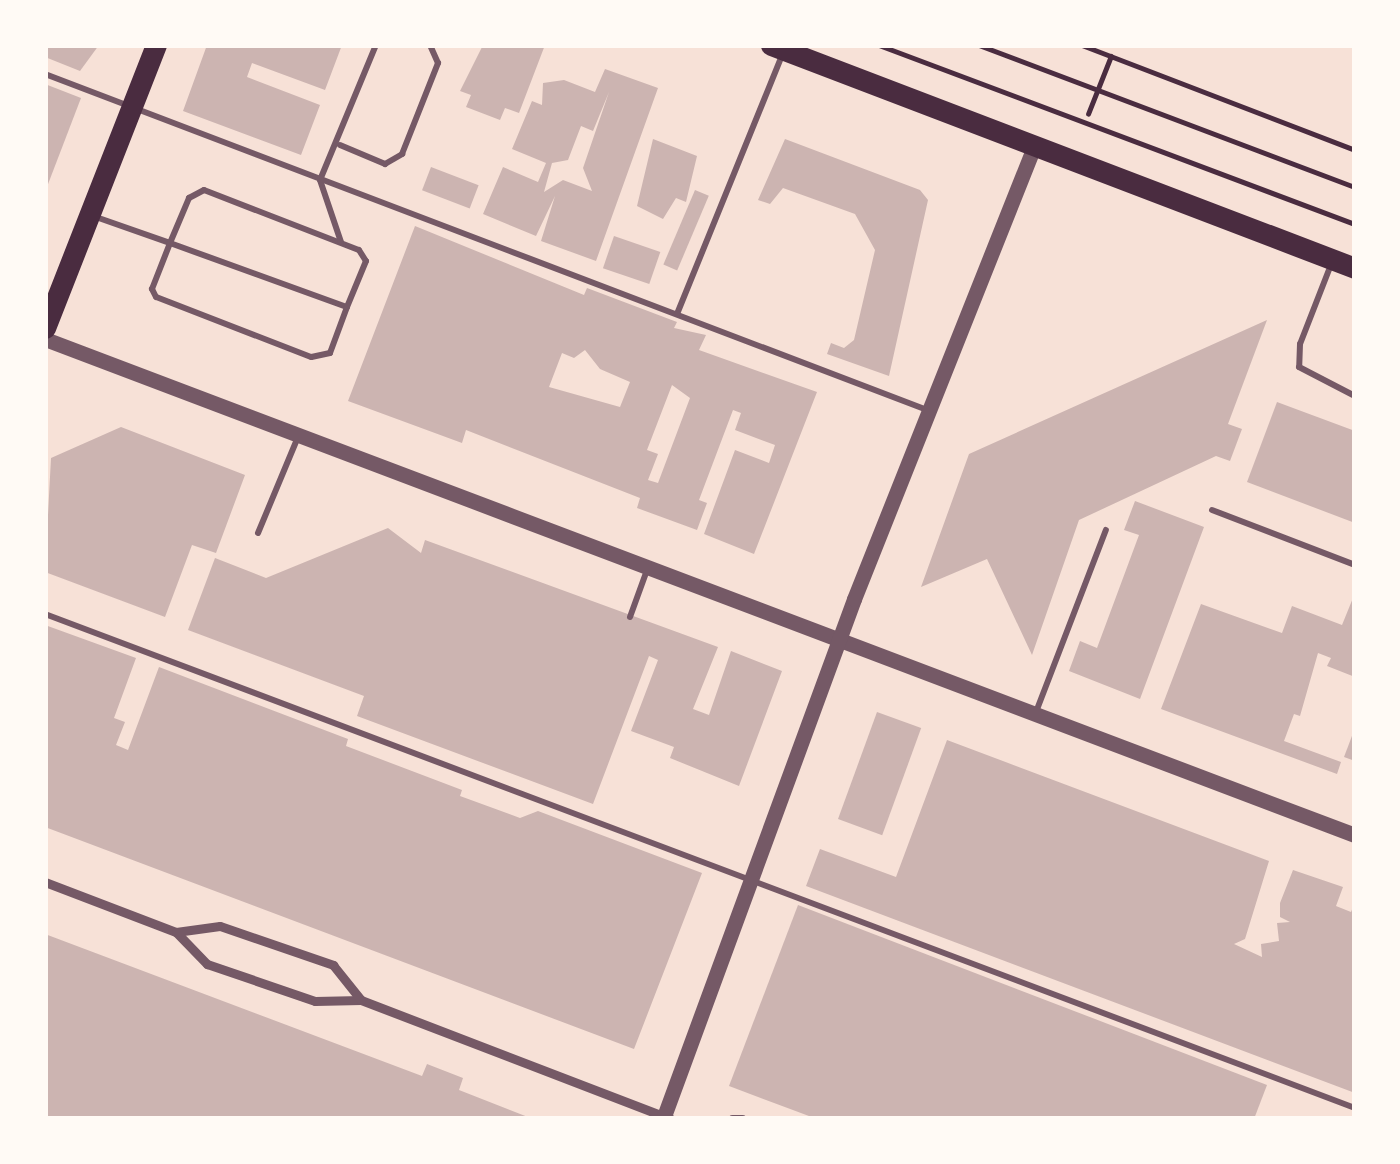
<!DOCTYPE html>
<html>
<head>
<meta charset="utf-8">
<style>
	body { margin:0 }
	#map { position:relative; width:1400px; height:1164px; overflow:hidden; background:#f7e1d7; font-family:Raleway,sans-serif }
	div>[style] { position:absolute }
	.building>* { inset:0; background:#ccb4b1; transform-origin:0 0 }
	.path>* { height:4.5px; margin:-2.25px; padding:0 2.25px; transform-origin:2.25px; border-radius:2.25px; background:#4a2c40 }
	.service>* { height:6px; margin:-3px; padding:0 3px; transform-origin:3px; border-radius:3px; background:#755966 }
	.pedestrian>* { height:9px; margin:-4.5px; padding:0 4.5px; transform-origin:4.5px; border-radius:4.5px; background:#755966 }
	.tertiary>* { height:15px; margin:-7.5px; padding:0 7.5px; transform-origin:7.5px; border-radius:7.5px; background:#755966 }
	.primary>* { height:21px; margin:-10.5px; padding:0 10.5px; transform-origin:10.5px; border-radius:10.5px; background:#4a2c40 }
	span { translate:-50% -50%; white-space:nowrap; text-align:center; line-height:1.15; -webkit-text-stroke:12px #fffaf5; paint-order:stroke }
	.frame { position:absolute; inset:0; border:48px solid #fffaf5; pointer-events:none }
</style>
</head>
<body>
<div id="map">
	<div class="building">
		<i style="clip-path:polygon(45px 45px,99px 45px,80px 71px,45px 57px)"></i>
		<i style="clip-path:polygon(207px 45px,342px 45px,325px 90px,252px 63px,247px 77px,320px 105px,301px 155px,183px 111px)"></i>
		<i style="clip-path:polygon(483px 45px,545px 45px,519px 113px,505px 108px,500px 120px,466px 107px,471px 95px,460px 91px)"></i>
		<i style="clip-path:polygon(evenodd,605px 69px,658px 88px,596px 261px,541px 241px,555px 196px,536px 236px,483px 214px,503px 167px,538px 182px,546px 163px,512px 149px,532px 101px,542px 105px,543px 83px,564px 80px,595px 92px,605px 69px,609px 92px,583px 168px,592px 191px,563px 180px,544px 192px,552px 163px,568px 160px,581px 126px,593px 131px,609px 92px)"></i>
		<i style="clip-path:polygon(45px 84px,81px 98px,45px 192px)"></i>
		<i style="clip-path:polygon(653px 139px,697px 156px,686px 202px,676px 198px,663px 219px,637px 206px)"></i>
		<i style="clip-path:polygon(785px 139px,920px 190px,928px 200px,889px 376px,827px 354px,831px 343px,844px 348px,854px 340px,875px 250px,855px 214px,783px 188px,770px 204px,758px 200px)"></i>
		<i style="left:431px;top:167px;width:51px;height:25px;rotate:21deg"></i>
		<i style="left:695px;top:190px;width:15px;height:81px;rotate:23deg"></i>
		<i style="clip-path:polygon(evenodd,415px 226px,584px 295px,587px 288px,677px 322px,674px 328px,706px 335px,699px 350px,817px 392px,754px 554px,704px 534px,735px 450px,769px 463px,775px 445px,735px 430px,741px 413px,733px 410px,699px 500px,707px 503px,697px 530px,637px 508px,640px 498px,466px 430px,462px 443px,348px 401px,415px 226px,585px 350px,600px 369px,630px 382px,620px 407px,549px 387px,562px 353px,574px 358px,585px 350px,415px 226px,672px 385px,690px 398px,658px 483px,648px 480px,658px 454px,647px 450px,672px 385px)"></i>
		<i style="left:614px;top:236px;width:49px;height:34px;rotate:19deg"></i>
		<i style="clip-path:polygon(1267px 320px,1228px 424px,1242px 429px,1230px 461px,1216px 456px,1079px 520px,1032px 655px,987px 559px,921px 587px,969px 454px)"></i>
		<i style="clip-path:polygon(1277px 402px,1355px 431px,1355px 523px,1247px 482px)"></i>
		<i style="clip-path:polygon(121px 427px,245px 475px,216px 553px,192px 545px,165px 617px,45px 572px,51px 458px)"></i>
		<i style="clip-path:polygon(1135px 501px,1204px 527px,1140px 699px,1069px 671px,1080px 641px,1097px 648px,1139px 535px,1124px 530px)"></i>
		<i style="clip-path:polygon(388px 528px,421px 553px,425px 540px,718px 647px,693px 709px,709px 715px,731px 651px,782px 671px,739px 786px,670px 758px,674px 747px,631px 731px,658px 660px,649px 656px,593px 804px,357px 716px,364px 696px,188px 630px,215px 558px,266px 578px)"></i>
		<i style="clip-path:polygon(1355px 593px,1355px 677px,1327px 666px,1331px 658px,1318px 653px,1300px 716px,1294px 714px,1284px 741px,1341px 762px,1337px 774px,1161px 709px,1201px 604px,1282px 633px,1292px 606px,1342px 625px)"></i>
		<i style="clip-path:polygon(45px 625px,136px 658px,114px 718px,125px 722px,116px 745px,128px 750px,159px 667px,348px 739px,346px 746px,462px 790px,460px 796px,520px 818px,538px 811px,702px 873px,634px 1049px,45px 827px)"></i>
		<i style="left:877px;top:712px;width:47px;height:114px;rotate:20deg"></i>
		<i style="clip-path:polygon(1355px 728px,1355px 761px,1344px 757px)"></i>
		<i style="clip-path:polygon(947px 740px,1269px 861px,1245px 939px,1234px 944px,1262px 957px,1261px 944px,1279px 941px,1277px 923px,1290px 922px,1280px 917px,1280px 903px,1293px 870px,1343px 887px,1336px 906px,1351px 912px,1355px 902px,1355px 1093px,806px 886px,820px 849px,896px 877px)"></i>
		<i style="clip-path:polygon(798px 905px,1267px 1085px,1254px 1119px,817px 1119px,729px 1086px)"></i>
		<i style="clip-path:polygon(45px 934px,422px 1076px,427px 1064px,463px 1078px,459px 1090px,533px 1119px,45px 1119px)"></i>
	</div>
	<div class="path">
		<i style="left:879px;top:45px;width:509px;rotate:20.61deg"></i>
		<i style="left:979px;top:45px;width:402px;rotate:20.7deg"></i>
		<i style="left:1082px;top:45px;width:292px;rotate:21deg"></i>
		<i style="left:1088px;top:114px;width:62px;rotate:-68.4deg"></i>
	</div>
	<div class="service">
		<i style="left:45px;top:74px;width:944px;rotate:20.85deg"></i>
		<i style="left:340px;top:145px;width:49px;rotate:22.9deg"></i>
		<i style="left:385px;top:164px;width:20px;rotate:-30deg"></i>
		<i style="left:402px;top:154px;width:98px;rotate:-68.4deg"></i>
		<i style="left:438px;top:63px;width:20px;rotate:-114deg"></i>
		<i style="left:93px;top:216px;width:82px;rotate:19.3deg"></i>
		<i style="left:170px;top:243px;width:188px;rotate:19.9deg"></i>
		<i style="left:347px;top:307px;width:49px;rotate:110.3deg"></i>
		<i style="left:330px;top:353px;width:19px;rotate:168deg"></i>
		<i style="left:311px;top:357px;width:166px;rotate:-158.8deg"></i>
		<i style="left:156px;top:297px;width:9px;rotate:-117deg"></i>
		<i style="left:152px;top:289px;width:49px;rotate:-68.6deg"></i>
		<i style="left:170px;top:243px;width:49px;rotate:-67.1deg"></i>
		<i style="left:189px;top:198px;width:17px;rotate:-28deg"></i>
		<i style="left:204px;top:190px;width:166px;rotate:21.2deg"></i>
		<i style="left:359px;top:250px;width:13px;rotate:58deg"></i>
		<i style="left:366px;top:261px;width:50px;rotate:112.4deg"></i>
		<i style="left:341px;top:242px;width:65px;rotate:-108.7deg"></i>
		<i style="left:320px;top:180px;width:146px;rotate:-67.5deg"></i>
		<i style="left:1332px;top:262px;width:88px;rotate:111.3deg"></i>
		<i style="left:1300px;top:344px;width:23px;rotate:92deg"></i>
		<i style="left:1299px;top:367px;width:63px;rotate:27.4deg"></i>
		<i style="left:677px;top:314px;width:282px;rotate:-67.9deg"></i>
		<i style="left:1212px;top:510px;width:153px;rotate:21deg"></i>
		<i style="left:258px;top:533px;width:104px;rotate:-67.4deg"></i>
		<i style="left:45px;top:614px;width:1400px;rotate:20.66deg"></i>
		<i style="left:630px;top:617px;width:50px;rotate:-70.1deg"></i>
		<i style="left:1036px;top:712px;width:195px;rotate:-69deg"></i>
	</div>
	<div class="pedestrian">
		<i style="left:45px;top:882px;width:140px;rotate:20.9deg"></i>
		<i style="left:176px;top:932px;width:45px;rotate:45.9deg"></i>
		<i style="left:207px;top:964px;width:114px;rotate:18.9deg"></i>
		<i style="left:315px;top:1001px;width:46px;rotate:-1.2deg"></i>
		<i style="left:361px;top:1000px;width:332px;rotate:21deg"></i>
		<i style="left:176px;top:932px;width:44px;rotate:-7.8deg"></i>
		<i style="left:220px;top:926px;width:120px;rotate:19deg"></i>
		<i style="left:333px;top:965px;width:45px;rotate:51.3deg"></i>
		<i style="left:732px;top:1119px;width:10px"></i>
	</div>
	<div class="tertiary">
		<i style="left:45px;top:339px;width:1401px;rotate:20.74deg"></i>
		<i style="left:663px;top:1119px;width:554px;rotate:-69.83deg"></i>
		<i style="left:854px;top:599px;width:487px;rotate:-68.3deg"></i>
	</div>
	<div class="primary">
		<i style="left:771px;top:45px;width:625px;rotate:20.9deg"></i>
		<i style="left:45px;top:328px;width:304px;rotate:-68.6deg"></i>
	</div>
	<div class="frame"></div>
</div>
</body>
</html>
